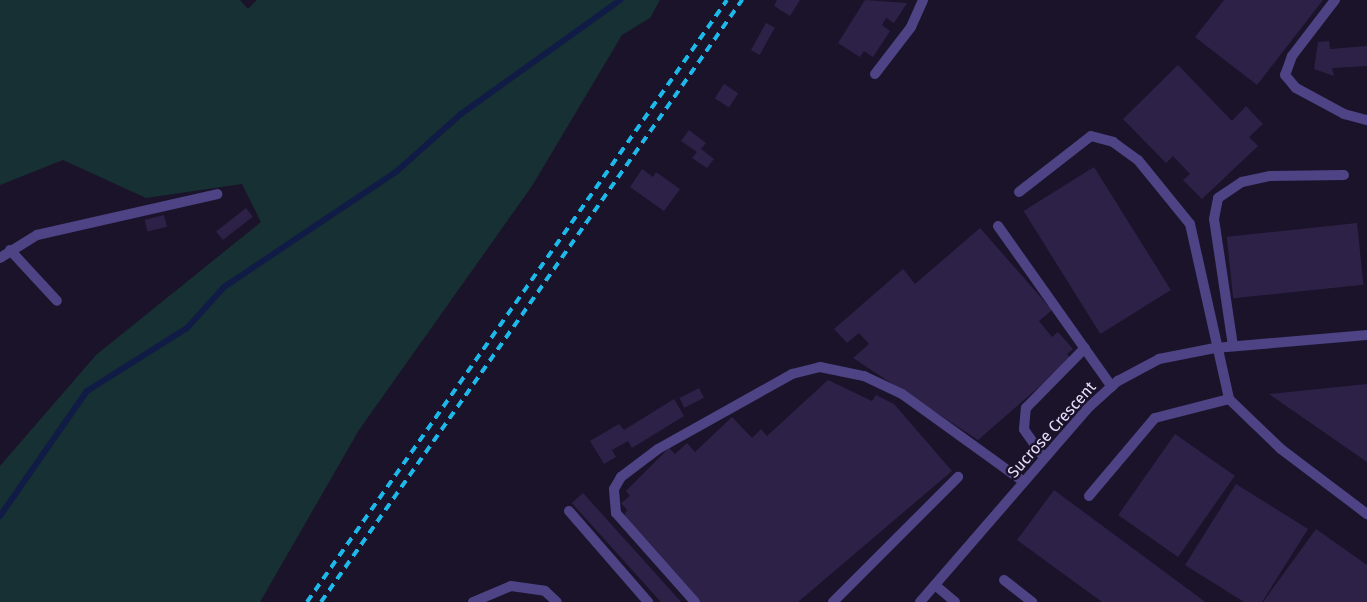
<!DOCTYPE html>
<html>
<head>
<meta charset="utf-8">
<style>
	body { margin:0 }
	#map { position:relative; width:1367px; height:602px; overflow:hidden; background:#1a1329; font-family:"Fira Sans",sans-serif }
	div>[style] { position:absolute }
	.green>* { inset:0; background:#173033 }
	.stream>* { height:6px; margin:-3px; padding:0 3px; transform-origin:3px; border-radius:3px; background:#101c45 }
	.building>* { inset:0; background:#2e2148; transform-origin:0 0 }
	.lane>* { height:10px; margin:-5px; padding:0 5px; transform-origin:5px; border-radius:5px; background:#4e4384 }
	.rail>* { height:4px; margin-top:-2px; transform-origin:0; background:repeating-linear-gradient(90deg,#1db9ea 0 8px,transparent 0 14px) }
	span { translate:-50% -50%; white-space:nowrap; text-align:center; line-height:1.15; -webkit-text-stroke:5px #1a1329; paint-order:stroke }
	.street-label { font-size:16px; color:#e6defc }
</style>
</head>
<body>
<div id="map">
	<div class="green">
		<i style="clip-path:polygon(0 0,240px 0,248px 9px,257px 0,660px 0,650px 18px,622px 35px,532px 186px,359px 430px,260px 602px,0 602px,0 466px,96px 355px,261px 222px,242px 184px,146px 198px,63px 160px,0 185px)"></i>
	</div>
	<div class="stream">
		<i style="left:0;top:516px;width:152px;rotate:-55.2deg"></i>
		<i style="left:87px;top:391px;width:118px;rotate:-32.2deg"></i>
		<i style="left:187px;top:328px;width:55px;rotate:-47.9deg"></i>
		<i style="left:224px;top:287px;width:208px;rotate:-33.8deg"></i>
		<i style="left:397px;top:171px;width:86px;rotate:-41.7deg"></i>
		<i style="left:461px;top:114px;width:196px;rotate:-35.6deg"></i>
	</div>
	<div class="building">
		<i style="clip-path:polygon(777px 0,800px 0,790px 16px,774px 6px)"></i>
		<i style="clip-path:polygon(865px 0,907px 3px,894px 23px,886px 18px,882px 25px,890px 31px,873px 57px,864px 51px,860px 57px,838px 43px)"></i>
		<i style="clip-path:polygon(1224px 0,1323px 0,1257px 85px,1195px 37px)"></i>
		<i style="left:766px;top:23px;width:10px;height:31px;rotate:29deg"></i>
		<i style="clip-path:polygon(1329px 41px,1330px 49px,1367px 46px,1367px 66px,1332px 68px,1334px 76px,1314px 69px,1318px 42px)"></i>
		<i style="clip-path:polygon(1178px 65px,1232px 121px,1246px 106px,1263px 124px,1249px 137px,1258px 146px,1202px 199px,1183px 180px,1190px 174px,1173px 156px,1166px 163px,1123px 119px)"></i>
		<i style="left:724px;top:84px;width:17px;height:17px;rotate:33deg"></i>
		<i style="clip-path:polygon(689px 130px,706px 143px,701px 149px,714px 159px,707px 168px,692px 158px,697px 152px,681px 141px)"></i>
		<i style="left:1094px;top:167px;width:145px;height:83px;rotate:58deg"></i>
		<i style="clip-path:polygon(642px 169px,653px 177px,656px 172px,680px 189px,664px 211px,630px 187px)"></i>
		<i style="left:246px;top:208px;width:11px;height:38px;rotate:52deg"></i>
		<i style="left:164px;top:215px;width:12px;height:20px;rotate:76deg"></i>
		<i style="left:1357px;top:223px;width:62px;height:131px;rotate:84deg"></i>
		<i style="clip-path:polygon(980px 228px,1052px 310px,1039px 321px,1052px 337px,1058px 332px,1073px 349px,1067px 354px,1071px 359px,978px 440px,853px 358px,869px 344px,859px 333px,847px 343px,834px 329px,903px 269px,915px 284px)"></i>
		<i style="clip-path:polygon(828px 380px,872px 401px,876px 395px,894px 404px,952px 471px,798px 602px,698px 602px,624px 516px,627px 510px,621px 503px,630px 496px,626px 491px,669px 448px,675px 454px,687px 443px,695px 452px,732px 417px,752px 438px,761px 429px,767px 436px)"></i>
		<i style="clip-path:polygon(1367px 384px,1367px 462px,1269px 394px)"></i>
		<i style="left:699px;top:388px;width:11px;height:22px;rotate:63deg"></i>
		<i style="clip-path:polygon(674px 399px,684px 416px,632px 448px,628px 441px,612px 450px,616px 457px,604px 464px,590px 441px,619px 424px,624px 430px)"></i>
		<i style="left:1175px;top:434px;width:73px;height:99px;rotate:35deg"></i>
		<i style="clip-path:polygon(1236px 484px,1308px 529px,1262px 602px,1244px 602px,1185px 565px)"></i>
		<i style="clip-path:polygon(1054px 490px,1200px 598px,1205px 602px,1102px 602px,1017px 540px)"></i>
		<i style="left:583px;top:493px;width:146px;height:15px;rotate:48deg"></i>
		<i style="clip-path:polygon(1316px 529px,1367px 565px,1367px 602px,1263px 602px)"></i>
	</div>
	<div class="lane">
		<i style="left:1335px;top:0;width:71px;rotate:127.5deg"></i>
		<i style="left:1292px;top:56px;width:20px;rotate:110deg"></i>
		<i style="left:1285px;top:75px;width:17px;rotate:50deg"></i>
		<i style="left:1296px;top:88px;width:55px;rotate:28.4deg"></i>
		<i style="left:1344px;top:114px;width:24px;rotate:15deg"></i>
		<i style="left:875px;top:74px;width:59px;rotate:-52.5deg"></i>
		<i style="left:911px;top:27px;width:30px;rotate:-66deg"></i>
		<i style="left:1019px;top:192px;width:91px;rotate:-37.9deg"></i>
		<i style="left:1091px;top:136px;width:23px;rotate:15deg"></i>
		<i style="left:1113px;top:142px;width:31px;rotate:36deg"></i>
		<i style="left:1138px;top:160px;width:82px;rotate:50.9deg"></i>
		<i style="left:1190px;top:224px;width:179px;rotate:77.4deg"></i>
		<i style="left:1229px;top:399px;width:72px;rotate:43.9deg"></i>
		<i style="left:1281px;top:449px;width:108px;rotate:37.1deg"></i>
		<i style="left:998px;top:226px;width:197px;rotate:54.7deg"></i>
		<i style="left:10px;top:250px;width:69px;rotate:47.3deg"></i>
		<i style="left:0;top:258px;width:44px;rotate:-31.9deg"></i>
		<i style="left:37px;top:235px;width:185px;rotate:-12.8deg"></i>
		<i style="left:1233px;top:346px;width:128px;rotate:-98.5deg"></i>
		<i style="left:1214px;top:219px;width:21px;rotate:-79deg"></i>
		<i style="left:1218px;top:198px;width:29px;rotate:-34deg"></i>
		<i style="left:1242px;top:182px;width:29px;rotate:-12deg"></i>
		<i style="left:1270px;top:176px;width:74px;rotate:-0.8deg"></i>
		<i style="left:1044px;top:458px;width:35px;rotate:-125deg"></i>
		<i style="left:1024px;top:429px;width:21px;rotate:-85deg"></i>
		<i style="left:1026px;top:408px;width:84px;rotate:-45.5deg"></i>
		<i style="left:1089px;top:496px;width:102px;rotate:-49.8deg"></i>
		<i style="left:1155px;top:418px;width:76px;rotate:-14.4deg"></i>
		<i style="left:569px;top:511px;width:121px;rotate:49deg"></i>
		<i style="left:1004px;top:580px;width:36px;rotate:38deg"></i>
		<i style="left:935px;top:585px;width:26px;rotate:40deg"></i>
		<i style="left:473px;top:602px;width:41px;rotate:-22.8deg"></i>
		<i style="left:511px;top:586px;width:34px;rotate:8deg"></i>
		<i style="left:545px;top:591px;width:16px;rotate:43deg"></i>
		<i style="left:695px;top:602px;width:119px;rotate:-131.6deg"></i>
		<i style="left:616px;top:513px;width:24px;rotate:-95deg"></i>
		<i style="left:614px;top:489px;width:14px;rotate:-60deg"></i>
		<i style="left:621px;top:477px;width:46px;rotate:-37.1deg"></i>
		<i style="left:658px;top:449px;width:154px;rotate:-29.2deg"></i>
		<i style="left:792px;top:374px;width:29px;rotate:-14deg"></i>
		<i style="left:820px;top:367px;width:45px;rotate:11.6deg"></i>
		<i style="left:864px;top:376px;width:42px;rotate:25.3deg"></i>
		<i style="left:902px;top:394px;width:150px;rotate:35.8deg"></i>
		<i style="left:833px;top:602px;width:177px;rotate:-45deg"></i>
		<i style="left:920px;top:602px;width:259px;rotate:-49.1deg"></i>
		<i style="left:1090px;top:406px;width:38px;rotate:-42deg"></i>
		<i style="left:1118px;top:381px;width:47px;rotate:-28.2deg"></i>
		<i style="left:1159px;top:359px;width:57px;rotate:-11.1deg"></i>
		<i style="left:1215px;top:348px;width:153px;rotate:-4.9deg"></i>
	</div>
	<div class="rail">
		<i style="left:307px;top:602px;width:734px;rotate:-55.1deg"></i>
		<i style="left:321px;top:602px;width:735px;rotate:-55.03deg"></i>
	</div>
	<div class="street-label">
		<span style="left:1052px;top:430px;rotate:-48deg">Sucrose Crescent</span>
	</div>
</div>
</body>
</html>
